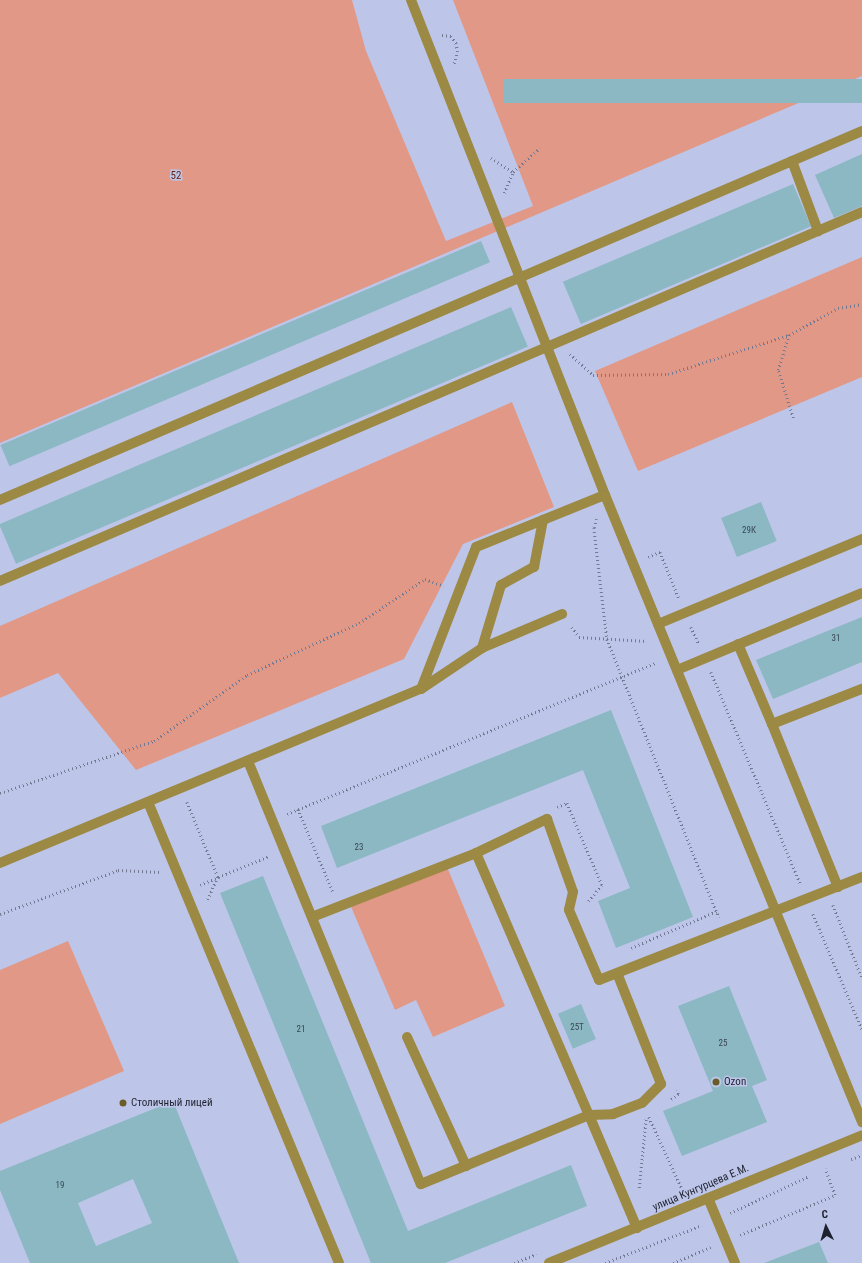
<!DOCTYPE html>
<html>
<head>
<meta charset="utf-8">
<style>
	body { margin:0 }
	#map { position:relative; width:862px; height:1263px; overflow:hidden; background:#bdc6e9; font-family:"Roboto Condensed",sans-serif }
	div>[style] { position:absolute }
	.green>* { inset:0; background:#e29886 }
	.building>* { inset:0; background:#8bb8c3; transform-origin:0 0 }
	.path>* { height:2.5px; margin-top:-1.25px; transform-origin:0; background:repeating-linear-gradient(90deg,#737992 0 1px,transparent 0 4px) }
	.service>* { height:10px; margin:-5px; padding:0 5px; transform-origin:5px; border-radius:5px; background:#9c8944 }
	.minor>* { height:10px; margin:-5px; padding:0 5px; transform-origin:5px; border-radius:5px; background:#9c8944 }
	.dots>* { width:11px; height:11px; translate:-50% -50%; box-sizing:border-box; border:2px solid #bdc6e9; border-radius:50% }
	span { translate:-50% -50%; white-space:nowrap; text-align:center; line-height:1.15; -webkit-text-stroke:3px #bdc6e9; paint-order:stroke }
	.number-label { font-size:9px; color:#394753 }
	.number-label span { -webkit-text-stroke-width:0 }
	.park-label { font-size:11px; color:#682212 }
	.poi-label { font-size:11px; color:#1e212e }
	.left { translate:0 -50%; text-align:left }
	.street-label { font-size:11px; color:#1e212e }
	.north { position:absolute; left:806px; top:1207px; width:40px; height:40px; -webkit-text-stroke:3px #bdc6e9; paint-order:stroke; rotate:355deg; font-size:11px; font-weight:700; line-height:16px; text-align:center; color:#1e212e }
	.north::after { content:''; display:block; margin:auto; width:14px; height:18px; background:#1e212e; clip-path:polygon(50% 0,100% 100%,50% 72%,0 100%) }
</style>
</head>
<body>
<div id="map">
	<div class="green">
		<i style="clip-path:polygon(0 0,352px 0,366px 51px,446px 241px,533px 206px,453px 0,862px 0,862px 76px,0 443px)"></i>
		<i style="clip-path:polygon(862px 257px,862px 377px,638px 471px,595px 371px)"></i>
		<i style="clip-path:polygon(512px 402px,554px 507px,463px 544px,404px 659px,136px 770px,58px 673px,0 698px,0 626px)"></i>
		<i style="clip-path:polygon(445px 862px,505px 1006px,433px 1037px,416px 1000px,395px 1010px,349px 902px)"></i>
		<i style="clip-path:polygon(68px 941px,124px 1071px,0 1124px,0 970px)"></i>
	</div>
	<div class="building">
		<i style="left:862px;top:79px;width:24px;height:358px;rotate:90deg"></i>
		<i style="clip-path:polygon(862px 154px,862px 206px,834px 218px,815px 175px)"></i>
		<i style="left:793px;top:184px;width:46px;height:250px;rotate:67deg"></i>
		<i style="left:481px;top:241px;width:23px;height:522px;rotate:67deg"></i>
		<i style="left:511px;top:307px;width:43px;height:556px;rotate:67deg"></i>
		<i style="left:761px;top:502px;width:42px;height:43px;rotate:68deg"></i>
		<i style="clip-path:polygon(862px 617px,862px 662px,773px 699px,756px 660px)"></i>
		<i style="clip-path:polygon(611px 710px,693px 917px,616px 948px,598px 901px,630px 888px,583px 770px,337px 868px,321px 826px)"></i>
		<i style="clip-path:polygon(263px 876px,408px 1231px,571px 1165px,587px 1206px,445px 1263px,371px 1263px,220px 893px)"></i>
		<i style="clip-path:polygon(729px 986px,767px 1080px,752px 1086px,767px 1122px,682px 1156px,663px 1111px,713px 1091px,678px 1006px)"></i>
		<i style="left:581px;top:1004px;width:38px;height:25px;rotate:67deg"></i>
		<i style="clip-path:polygon(evenodd,173px 1101px,239px 1263px,30px 1263px,0 1190px,0 1171px,173px 1101px,133px 1179px,152px 1223px,96px 1246px,78px 1203px,133px 1179px)"></i>
		<i style="clip-path:polygon(819px 1242px,828px 1263px,764px 1263px)"></i>
	</div>
	<div class="path">
		<i style="left:442px;top:35px;width:9px;rotate:6deg"></i>
		<i style="left:451px;top:36px;width:9px;rotate:54deg"></i>
		<i style="left:456px;top:43px;width:8px;rotate:76deg"></i>
		<i style="left:458px;top:51px;width:15px;rotate:106deg"></i>
		<i style="left:491px;top:158px;width:26px;rotate:32deg"></i>
		<i style="left:504px;top:193px;width:23px;rotate:-67deg"></i>
		<i style="left:513px;top:172px;width:36px;rotate:-42deg"></i>
		<i style="left:570px;top:354px;width:31px;rotate:42deg"></i>
		<i style="left:593px;top:375px;width:75px;rotate:-0.8deg"></i>
		<i style="left:668px;top:374px;width:127px;rotate:-17.9deg"></i>
		<i style="left:793px;top:418px;width:50px;rotate:-107.4deg"></i>
		<i style="left:778px;top:370px;width:37px;rotate:-73deg"></i>
		<i style="left:789px;top:335px;width:56px;rotate:-28.9deg"></i>
		<i style="left:838px;top:308px;width:24px;rotate:-9deg"></i>
		<i style="left:597px;top:519px;width:9px;rotate:108deg"></i>
		<i style="left:594px;top:528px;width:112px;rotate:83.3deg"></i>
		<i style="left:607px;top:639px;width:300px;rotate:68.1deg"></i>
		<i style="left:648px;top:557px;width:13px;rotate:-23deg"></i>
		<i style="left:660px;top:552px;width:50px;rotate:67.6deg"></i>
		<i style="left:572px;top:627px;width:12px;rotate:55deg"></i>
		<i style="left:579px;top:637px;width:68px;rotate:3.4deg"></i>
		<i style="left:691px;top:627px;width:19px;rotate:65deg"></i>
		<i style="left:711px;top:672px;width:231px;rotate:67.1deg"></i>
		<i style="left:0;top:793px;width:163px;rotate:-18.7deg"></i>
		<i style="left:154px;top:741px;width:114px;rotate:-35.4deg"></i>
		<i style="left:247px;top:675px;width:123px;rotate:-24.9deg"></i>
		<i style="left:359px;top:623px;width:79px;rotate:-33.7deg"></i>
		<i style="left:425px;top:579px;width:20px;rotate:20deg"></i>
		<i style="left:187px;top:802px;width:81px;rotate:67.5deg"></i>
		<i style="left:218px;top:877px;width:27px;rotate:114deg"></i>
		<i style="left:557px;top:807px;width:11px;rotate:-22deg"></i>
		<i style="left:567px;top:803px;width:89px;rotate:66.9deg"></i>
		<i style="left:602px;top:885px;width:22px;rotate:129deg"></i>
		<i style="left:298px;top:809px;width:90px;rotate:67.1deg"></i>
		<i style="left:287px;top:814px;width:399px;rotate:-22.3deg"></i>
		<i style="left:200px;top:885px;width:75px;rotate:-22.8deg"></i>
		<i style="left:833px;top:905px;width:79px;rotate:68.3deg"></i>
		<i style="left:0;top:914px;width:126px;rotate:-20.4deg"></i>
		<i style="left:118px;top:870px;width:42px;rotate:2.7deg"></i>
		<i style="left:813px;top:914px;width:125px;rotate:66.9deg"></i>
		<i style="left:631px;top:948px;width:94px;rotate:-23.3deg"></i>
		<i style="left:671px;top:1099px;width:9px;rotate:-36deg"></i>
		<i style="left:678px;top:1094px;width:4px;rotate:-104deg"></i>
		<i style="left:649px;top:1117px;width:81px;rotate:65.3deg"></i>
		<i style="left:851px;top:1159px;width:12px;rotate:-20deg"></i>
		<i style="left:639px;top:1188px;width:70px;rotate:-84.3deg"></i>
		<i style="left:730px;top:1213px;width:87px;rotate:-25.1deg"></i>
		<i style="left:740px;top:1235px;width:103px;rotate:-22.8deg"></i>
		<i style="left:835px;top:1195px;width:28px;rotate:-111deg"></i>
		<i style="left:514px;top:1263px;width:24px;rotate:-22deg"></i>
		<i style="left:605px;top:1263px;width:104px;rotate:-21.4deg"></i>
		<i style="left:673px;top:1263px;width:41px;rotate:-22.8deg"></i>
	</div>
	<div class="service">
		<i style="left:411px;top:0;width:532px;rotate:68.6deg"></i>
		<i style="left:792px;top:161px;width:75px;rotate:69.6deg"></i>
		<i style="left:0;top:500px;width:938px;rotate:-23.17deg"></i>
		<i style="left:0;top:581px;width:938px;rotate:-23.17deg"></i>
		<i style="left:658px;top:624px;width:221px;rotate:-22.6deg"></i>
		<i style="left:738px;top:644px;width:87px;rotate:67deg"></i>
		<i style="left:772px;top:724px;width:97px;rotate:-21.3deg"></i>
		<i style="left:482px;top:648px;width:87px;rotate:-23deg"></i>
		<i style="left:677px;top:670px;width:200px;rotate:-22.6deg"></i>
		<i style="left:421px;top:689px;width:73px;rotate:-33.9deg"></i>
		<i style="left:482px;top:648px;width:66px;rotate:-73.2deg"></i>
		<i style="left:501px;top:585px;width:38px;rotate:-29deg"></i>
		<i style="left:534px;top:567px;width:48px;rotate:-79.2deg"></i>
		<i style="left:772px;top:724px;width:176px;rotate:68deg"></i>
		<i style="left:248px;top:761px;width:457px;rotate:67.8deg"></i>
		<i style="left:421px;top:1184px;width:182px;rotate:-22.3deg"></i>
		<i style="left:589px;top:1115px;width:123px;rotate:67deg"></i>
		<i style="left:148px;top:802px;width:499px;rotate:67.5deg"></i>
		<i style="left:476px;top:853px;width:79px;rotate:-25.6deg"></i>
		<i style="left:547px;top:819px;width:77px;rotate:70.4deg"></i>
		<i style="left:573px;top:892px;width:18px;rotate:103deg"></i>
		<i style="left:569px;top:910px;width:76px;rotate:66.8deg"></i>
		<i style="left:599px;top:980px;width:282px;rotate:-21.4deg"></i>
		<i style="left:312px;top:917px;width:176px;rotate:-21.3deg"></i>
		<i style="left:476px;top:853px;width:285px;rotate:66.7deg"></i>
		<i style="left:589px;top:1115px;width:24px;rotate:-2deg"></i>
		<i style="left:613px;top:1114px;width:31px;rotate:-21deg"></i>
		<i style="left:642px;top:1103px;width:27px;rotate:-45deg"></i>
		<i style="left:661px;top:1084px;width:119px;rotate:-111.6deg"></i>
		<i style="left:407px;top:1037px;width:142px;rotate:65.4deg"></i>
		<i style="left:708px;top:1198px;width:70px;rotate:67.4deg"></i>
	</div>
	<div class="minor">
		<i style="left:0;top:863px;width:456px;rotate:-22.5deg"></i>
		<i style="left:421px;top:689px;width:152px;rotate:-68.8deg"></i>
		<i style="left:476px;top:547px;width:139px;rotate:-22deg"></i>
		<i style="left:605px;top:495px;width:678px;rotate:67.71deg"></i>
		<i style="left:549px;top:1263px;width:338px;rotate:-22.2deg"></i>
	</div>
	<div class="dots">
		<i style="left:716px;top:1082px;background:#6b5d2a"></i>
		<i style="left:123px;top:1103px;background:#6b5d2a"></i>
	</div>
	<div class="number-label">
		<span style="left:749px;top:530px">29К</span>
		<span style="left:836px;top:638px">31</span>
		<span style="left:359px;top:847px">23</span>
		<span style="left:577px;top:1027px">25Т</span>
		<span style="left:301px;top:1029px">21</span>
		<span style="left:723px;top:1043px">25</span>
		<span style="left:60px;top:1185px">19</span>
	</div>
	<div class="park-label">
		<span style="left:176px;top:176px">52</span>
	</div>
	<div class="poi-label">
		<span class="left" style="left:724px;top:1082px">Ozon</span>
		<span class="left" style="left:131px;top:1103px">Столичный лицей</span>
	</div>
	<div class="street-label">
		<span style="left:701px;top:1188px;rotate:-23deg">улица Кунгурцева Е.М.</span>
	</div>
	<div class="north">С</div>
</div>
</body>
</html>
